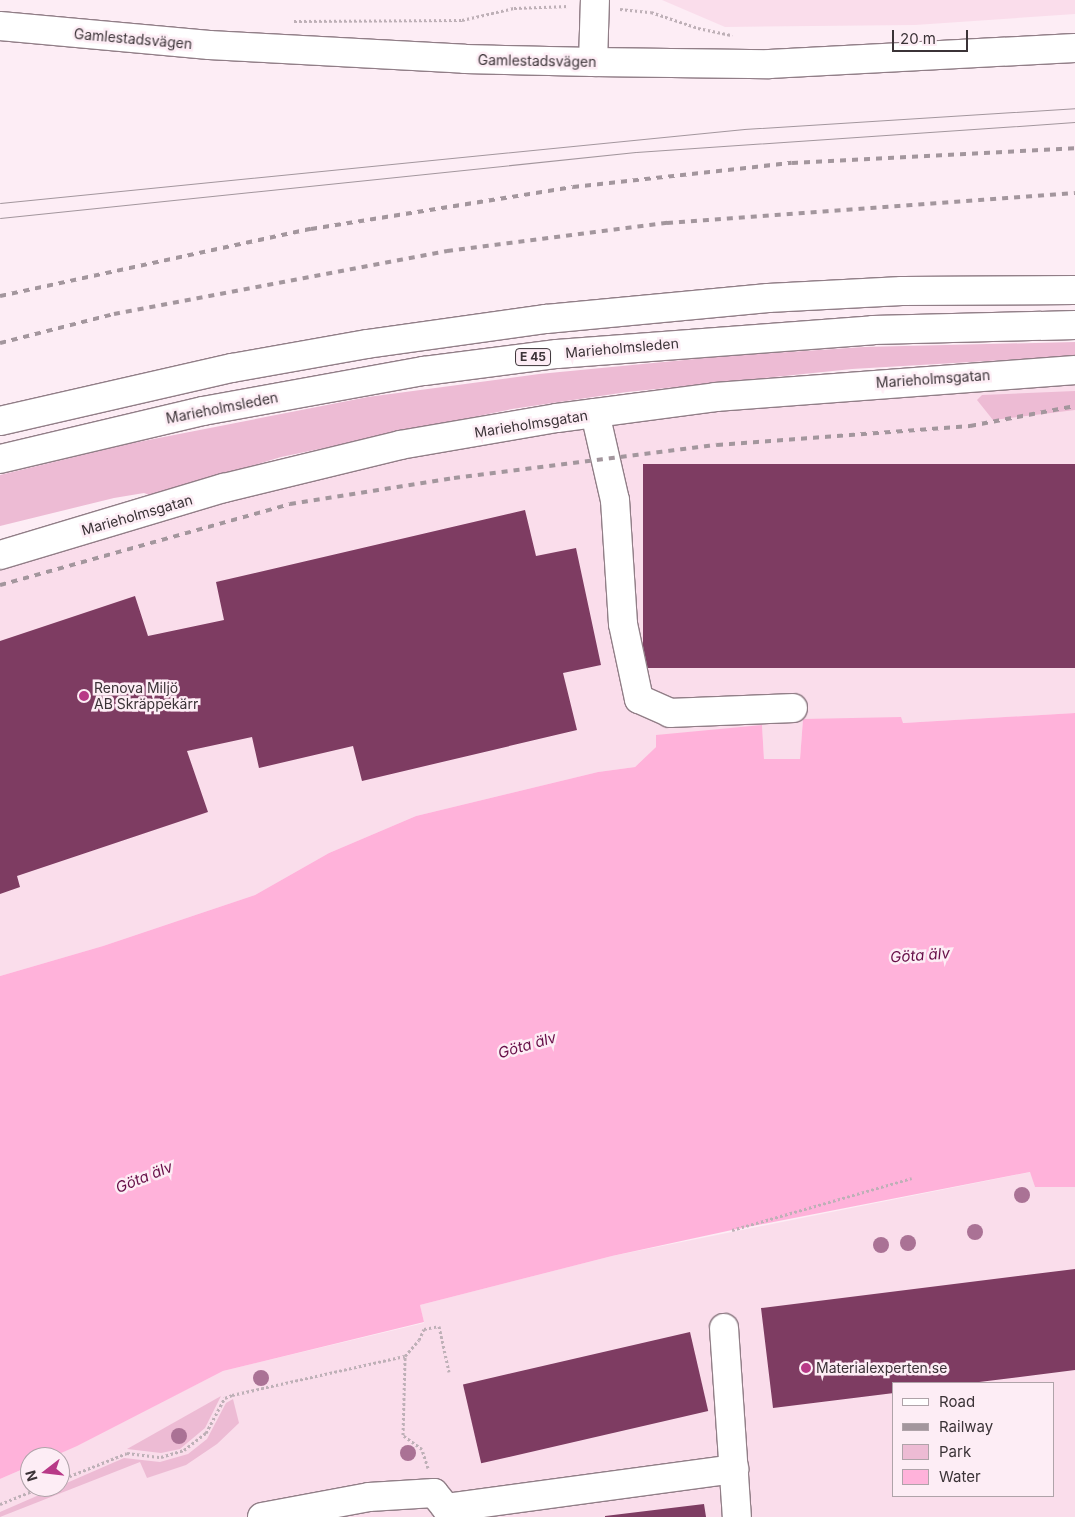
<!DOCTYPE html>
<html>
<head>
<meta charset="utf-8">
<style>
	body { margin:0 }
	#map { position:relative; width:1075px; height:1517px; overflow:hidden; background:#fdedf5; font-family:Inter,sans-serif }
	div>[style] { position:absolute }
	.built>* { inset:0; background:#faddeb }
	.green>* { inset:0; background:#edbbd4 }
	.water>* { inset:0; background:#ffb2da }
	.building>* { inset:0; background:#7e3c62; transform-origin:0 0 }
	.path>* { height:3px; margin-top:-1.5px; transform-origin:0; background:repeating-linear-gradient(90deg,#beb0b7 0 2.5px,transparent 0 5px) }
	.roads { filter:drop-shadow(1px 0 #917e87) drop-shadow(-1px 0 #917e87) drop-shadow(0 1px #917e87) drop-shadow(0 -1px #917e87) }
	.minor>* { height:28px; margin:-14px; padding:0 14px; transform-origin:14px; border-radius:14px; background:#fff }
	.highway>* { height:28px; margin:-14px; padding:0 14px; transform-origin:14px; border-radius:14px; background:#fff }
	.tram>* { height:1px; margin:-0.5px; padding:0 0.5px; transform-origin:0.5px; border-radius:0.5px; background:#a3969d }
	.rail>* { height:4px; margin-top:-2px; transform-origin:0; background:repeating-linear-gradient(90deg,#a3969d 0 6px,transparent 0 12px) }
	.trees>* { width:16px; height:16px; margin:-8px; border-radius:50%; background:#aa7295 }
	.dots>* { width:14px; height:14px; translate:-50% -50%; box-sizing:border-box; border:2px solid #fdedf5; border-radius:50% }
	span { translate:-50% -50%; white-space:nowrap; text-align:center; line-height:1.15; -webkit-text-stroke:5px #fdedf5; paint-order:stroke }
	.shield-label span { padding:1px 4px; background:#fdedf5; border:1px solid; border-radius:4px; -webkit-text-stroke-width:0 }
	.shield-label { font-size:12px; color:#3b3337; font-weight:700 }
	.street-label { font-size:14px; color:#3b3337 }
	.poi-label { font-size:14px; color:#3b3337 }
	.left { translate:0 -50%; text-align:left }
	.water-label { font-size:15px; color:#660e47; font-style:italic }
	.legend { position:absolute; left:892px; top:1382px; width:162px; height:115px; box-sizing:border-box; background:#fdedf5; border:1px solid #afa3a9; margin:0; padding:6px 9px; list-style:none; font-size:15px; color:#3b3337 }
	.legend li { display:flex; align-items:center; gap:10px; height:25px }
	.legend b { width:25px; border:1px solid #afa3a9 }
	.north { position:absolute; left:20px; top:1447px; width:50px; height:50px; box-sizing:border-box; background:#fdedf5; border:1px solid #afa3a9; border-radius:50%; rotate:254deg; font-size:14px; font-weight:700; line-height:20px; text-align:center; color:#3b3337 }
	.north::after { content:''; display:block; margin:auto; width:18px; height:22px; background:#b83987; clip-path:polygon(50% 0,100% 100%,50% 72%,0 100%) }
	.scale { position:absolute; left:892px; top:30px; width:76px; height:22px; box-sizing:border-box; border:2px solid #3b3337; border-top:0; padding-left:6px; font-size:15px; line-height:18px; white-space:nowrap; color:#3b3337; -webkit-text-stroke:4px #fdedf5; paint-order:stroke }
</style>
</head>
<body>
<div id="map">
	<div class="built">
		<i style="clip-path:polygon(662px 0,1075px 0,1075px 14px,915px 25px,725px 27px)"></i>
		<i style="clip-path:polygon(1075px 378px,1075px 713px,902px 723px,803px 719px,800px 759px,764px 759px,762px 725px,656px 747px,635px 767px,598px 772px,416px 816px,329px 853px,255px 895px,103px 946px,0 976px,0 563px,327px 469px,717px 405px)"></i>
		<i style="clip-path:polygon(evenodd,1031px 1172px,1035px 1187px,1075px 1187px,1075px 1517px,0 1517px,0 1479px,30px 1466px,30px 1487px,60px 1487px,60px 1457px,52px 1457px,223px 1371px,424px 1323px,420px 1305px,612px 1256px,1031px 1172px,894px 1383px,1054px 1383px,1054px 1496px,894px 1496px,894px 1383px)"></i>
	</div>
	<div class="green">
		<i style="clip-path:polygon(1075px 342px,1075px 356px,852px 369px,627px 392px,512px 409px,281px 457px,152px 496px,144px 493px,114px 498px,0 526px,0 475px,128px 444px,368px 397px,539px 374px,726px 356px,864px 347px)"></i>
		<i style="clip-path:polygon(1075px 391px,1075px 410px,993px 420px,977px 400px,982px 395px)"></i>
		<i style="clip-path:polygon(221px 1396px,205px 1428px,180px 1449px,161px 1453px,127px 1449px)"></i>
		<i style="clip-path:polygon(233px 1399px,239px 1423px,217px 1444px,186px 1465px,147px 1478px,140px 1462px,0 1517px,0 1512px,124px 1458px,160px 1462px,188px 1454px,207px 1439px,226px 1403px)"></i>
	</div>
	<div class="water">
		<i style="clip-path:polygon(1075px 713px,1075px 1187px,1035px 1187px,1030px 1172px,732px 1230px,612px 1256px,420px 1305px,424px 1322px,223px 1371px,77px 1446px,52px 1457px,30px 1457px,30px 1466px,0 1479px,0 976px,103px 946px,255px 895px,329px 853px,416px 816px,598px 772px,635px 767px,656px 747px,656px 735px,762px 725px,764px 759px,800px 759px,803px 719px,901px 717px,903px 723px)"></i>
	</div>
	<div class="building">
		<i style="left:1075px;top:464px;width:204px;height:432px;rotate:90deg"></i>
		<i style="clip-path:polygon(525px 510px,536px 556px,576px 548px,601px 665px,563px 673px,577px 730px,362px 781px,353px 746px,259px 768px,252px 737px,187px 751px,208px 812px,17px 876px,20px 887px,0 894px,0 641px,135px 596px,148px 636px,224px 620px,216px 582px)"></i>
		<i style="clip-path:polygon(1075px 1269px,1075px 1370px,971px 1383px,894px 1383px,894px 1393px,773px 1408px,761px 1308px)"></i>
		<i style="left:690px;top:1332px;width:81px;height:233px;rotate:77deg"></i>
		<i style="clip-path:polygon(704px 1504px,706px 1517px,605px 1517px,605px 1516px)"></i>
	</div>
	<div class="path">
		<i style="left:620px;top:9px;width:31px;rotate:6deg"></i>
		<i style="left:651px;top:12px;width:50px;rotate:18.8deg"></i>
		<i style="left:698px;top:28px;width:35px;rotate:12deg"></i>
		<i style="left:294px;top:21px;width:168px;rotate:-0.3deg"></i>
		<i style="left:462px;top:20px;width:53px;rotate:-13deg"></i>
		<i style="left:514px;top:8px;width:55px;rotate:-2.1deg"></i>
		<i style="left:732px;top:1230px;width:187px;rotate:-16.1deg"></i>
		<i style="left:428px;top:1468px;width:20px;rotate:-108deg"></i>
		<i style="left:422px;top:1449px;width:24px;rotate:-144deg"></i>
		<i style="left:403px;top:1435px;width:79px;rotate:-88.5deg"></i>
		<i style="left:405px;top:1356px;width:21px;rotate:-49deg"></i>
		<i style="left:419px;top:1340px;width:12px;rotate:-66deg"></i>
		<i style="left:424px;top:1329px;width:15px;rotate:-11deg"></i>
		<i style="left:439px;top:1326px;width:47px;rotate:77.7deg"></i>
		<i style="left:60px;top:1480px;width:72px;rotate:-21.9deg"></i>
		<i style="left:127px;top:1453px;width:34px;rotate:7deg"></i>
		<i style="left:161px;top:1457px;width:24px;rotate:-17deg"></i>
		<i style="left:184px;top:1450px;width:28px;rotate:-38deg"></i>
		<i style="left:206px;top:1433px;width:40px;rotate:-62deg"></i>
		<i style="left:225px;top:1398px;width:8px;rotate:-23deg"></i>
		<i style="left:232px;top:1395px;width:177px;rotate:-12.7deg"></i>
		<i style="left:0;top:1504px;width:45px;rotate:-22deg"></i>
	</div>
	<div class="roads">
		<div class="minor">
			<i style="left:0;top:26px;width:210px;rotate:5.2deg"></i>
			<i style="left:209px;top:45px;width:256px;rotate:3.1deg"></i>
			<i style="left:465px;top:59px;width:128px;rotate:1.3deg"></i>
			<i style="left:593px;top:62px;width:176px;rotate:0.7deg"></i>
			<i style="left:769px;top:64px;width:306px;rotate:-3deg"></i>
			<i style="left:593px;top:62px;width:62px;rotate:-88.2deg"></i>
			<i style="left:595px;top:413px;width:89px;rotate:77.1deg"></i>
			<i style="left:615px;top:500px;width:124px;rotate:86.3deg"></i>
			<i style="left:623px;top:624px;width:77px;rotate:78deg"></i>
			<i style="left:639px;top:699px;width:34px;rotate:24deg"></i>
			<i style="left:670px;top:713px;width:123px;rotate:-2.3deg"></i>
			<i style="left:0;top:555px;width:234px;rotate:-16.7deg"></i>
			<i style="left:224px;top:488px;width:181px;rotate:-13.7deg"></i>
			<i style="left:400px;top:445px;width:159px;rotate:-9.8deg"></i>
			<i style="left:557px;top:418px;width:160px;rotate:-7.5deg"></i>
			<i style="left:716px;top:397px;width:360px;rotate:-4.3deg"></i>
			<i style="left:724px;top:1328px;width:189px;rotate:86.1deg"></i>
			<i style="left:446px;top:1508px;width:291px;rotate:-7.7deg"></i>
			<i style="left:262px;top:1517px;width:109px;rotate:-10.6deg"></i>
			<i style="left:369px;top:1497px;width:65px;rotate:-3.5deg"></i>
			<i style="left:434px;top:1493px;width:19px;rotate:51deg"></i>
		</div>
		<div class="highway">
			<i style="left:0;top:421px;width:238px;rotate:-12.9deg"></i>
			<i style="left:232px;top:368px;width:137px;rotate:-10.1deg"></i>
			<i style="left:367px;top:344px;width:181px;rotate:-8deg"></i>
			<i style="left:546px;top:319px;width:223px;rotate:-5.4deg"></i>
			<i style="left:768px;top:298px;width:134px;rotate:-3deg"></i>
			<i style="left:902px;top:291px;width:173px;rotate:-0.3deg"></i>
			<i style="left:0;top:459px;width:209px;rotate:-13.3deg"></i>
			<i style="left:203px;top:411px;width:225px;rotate:-10.3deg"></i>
			<i style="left:424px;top:371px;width:134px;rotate:-7.3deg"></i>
			<i style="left:557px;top:354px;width:317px;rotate:-4.3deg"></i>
			<i style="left:873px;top:330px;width:202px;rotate:-1.4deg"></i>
		</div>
	</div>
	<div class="tram">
		<i style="left:0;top:203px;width:748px;rotate:-5.68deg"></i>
		<i style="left:744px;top:129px;width:332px;rotate:-3.6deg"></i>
		<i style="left:0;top:218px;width:639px;rotate:-5.92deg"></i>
		<i style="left:636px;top:152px;width:440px;rotate:-3.9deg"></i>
	</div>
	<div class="rail">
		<i style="left:0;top:296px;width:318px;rotate:-12.2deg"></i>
		<i style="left:311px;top:229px;width:265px;rotate:-9.1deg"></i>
		<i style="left:573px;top:187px;width:220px;rotate:-6.3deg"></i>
		<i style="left:792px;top:163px;width:283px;rotate:-3deg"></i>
		<i style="left:0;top:343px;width:118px;rotate:-14.3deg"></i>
		<i style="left:114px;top:314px;width:339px;rotate:-10.7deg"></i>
		<i style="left:447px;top:251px;width:222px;rotate:-7.3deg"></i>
		<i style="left:667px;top:223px;width:409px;rotate:-4.2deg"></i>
		<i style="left:0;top:585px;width:301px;rotate:-15.6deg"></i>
		<i style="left:290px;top:504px;width:166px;rotate:-9deg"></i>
		<i style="left:454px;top:478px;width:265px;rotate:-7.2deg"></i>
		<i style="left:717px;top:445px;width:254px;rotate:-4.3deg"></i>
		<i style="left:970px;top:426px;width:107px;rotate:-10.8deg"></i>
	</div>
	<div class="trees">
		<i style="left:1022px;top:1195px"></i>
		<i style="left:975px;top:1232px"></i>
		<i style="left:908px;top:1243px"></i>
		<i style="left:881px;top:1245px"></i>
		<i style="left:261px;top:1378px"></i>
		<i style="left:179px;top:1436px"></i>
		<i style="left:408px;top:1453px"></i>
	</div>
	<div class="dots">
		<i style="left:84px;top:696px;background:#b83987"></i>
		<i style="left:806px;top:1368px;background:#b83987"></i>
	</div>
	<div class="shield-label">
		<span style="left:533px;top:357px">E 45</span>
	</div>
	<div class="street-label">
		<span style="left:133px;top:39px;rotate:5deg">Gamlestadsvägen</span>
		<span style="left:537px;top:61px;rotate:1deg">Gamlestadsvägen</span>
		<span style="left:622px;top:348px;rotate:-5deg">Marieholmsleden</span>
		<span style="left:933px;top:379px;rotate:-4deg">Marieholmsgatan</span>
		<span style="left:222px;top:408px;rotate:-11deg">Marieholmsleden</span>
		<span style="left:531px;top:424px;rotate:-9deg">Marieholmsgatan</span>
		<span style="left:137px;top:515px;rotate:-16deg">Marieholmsgatan</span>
	</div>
	<div class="poi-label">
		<span class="left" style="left:94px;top:696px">Renova Miljö<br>AB Skräppekärr</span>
		<span class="left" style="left:816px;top:1368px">Materialexperten.se</span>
	</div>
	<div class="water-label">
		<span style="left:920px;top:955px;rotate:-4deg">Göta älv</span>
		<span style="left:527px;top:1045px;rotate:-16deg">Göta älv</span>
		<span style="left:144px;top:1177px;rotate:-22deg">Göta älv</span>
	</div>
	<ul class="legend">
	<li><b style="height:6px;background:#fff"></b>Road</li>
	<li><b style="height:6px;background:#a3969d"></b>Railway</li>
	<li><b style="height:14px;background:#edbbd4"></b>Park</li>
	<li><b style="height:14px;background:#ffb2da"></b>Water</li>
	</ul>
	<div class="north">N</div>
	<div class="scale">20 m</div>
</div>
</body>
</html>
